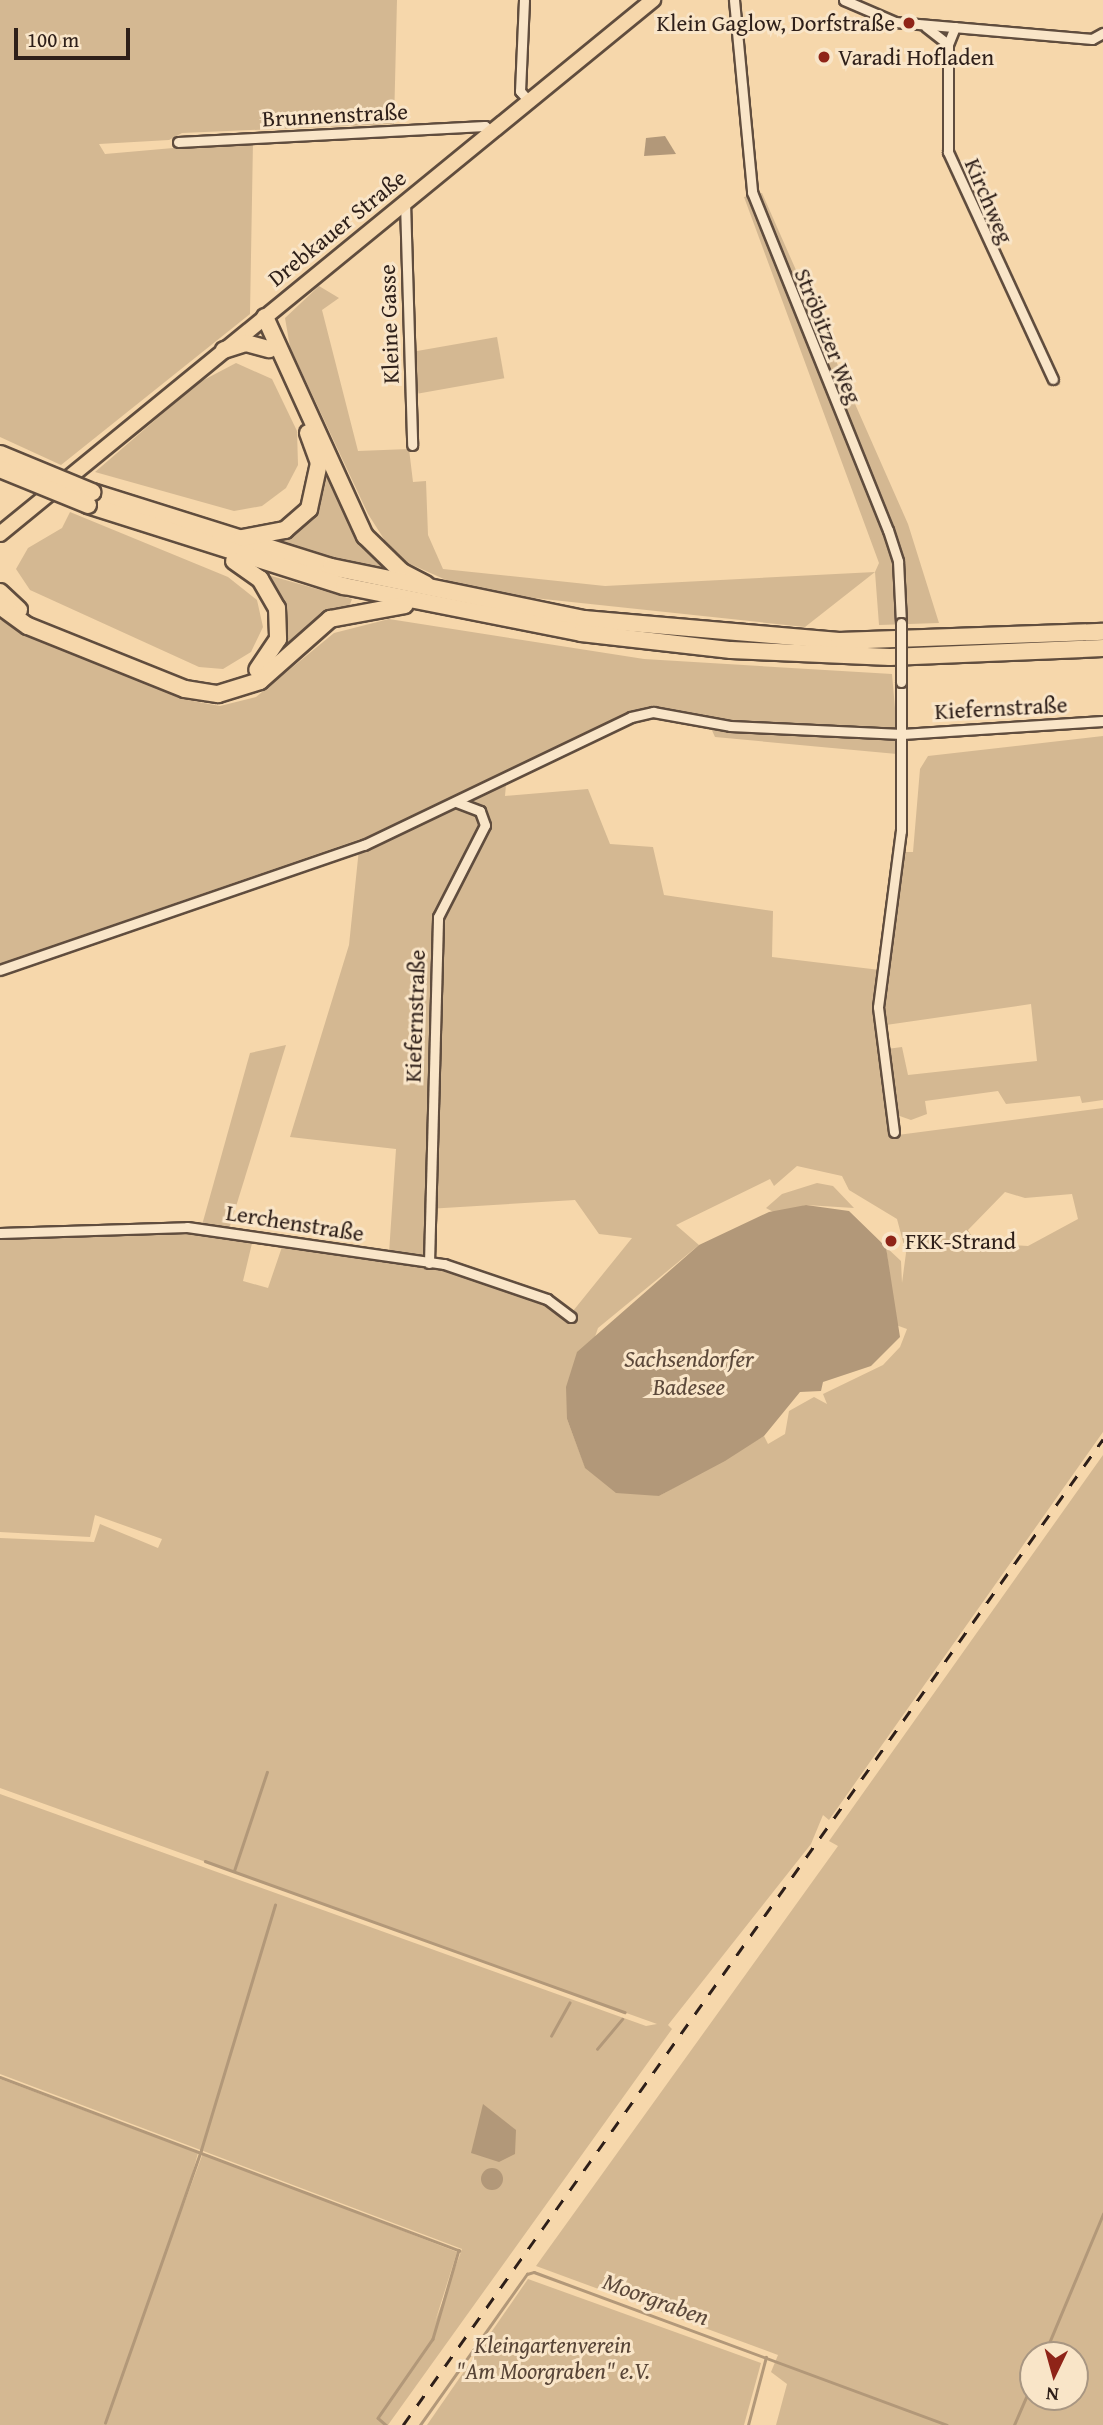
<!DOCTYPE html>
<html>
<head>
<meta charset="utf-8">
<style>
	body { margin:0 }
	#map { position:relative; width:1103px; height:2425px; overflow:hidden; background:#f6d7ab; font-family:"Gentium Book Plus",serif }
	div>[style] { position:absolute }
	.green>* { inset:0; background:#d4b892; transform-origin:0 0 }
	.water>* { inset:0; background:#b29879 }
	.round { border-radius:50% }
	.stream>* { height:2.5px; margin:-1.25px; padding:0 1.25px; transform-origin:1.25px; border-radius:1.25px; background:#b29879 }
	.roads { filter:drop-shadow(2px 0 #604d3e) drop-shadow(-2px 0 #604d3e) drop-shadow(0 2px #604d3e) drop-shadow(0 -2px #604d3e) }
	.minor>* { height:9px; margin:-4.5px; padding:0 4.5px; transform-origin:4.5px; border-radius:4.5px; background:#f9e5c8 }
	.primary>* { height:14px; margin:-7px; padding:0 7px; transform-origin:7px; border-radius:7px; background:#f6d7ab }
	.motorway>* { height:16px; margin:-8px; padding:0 8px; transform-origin:8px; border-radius:8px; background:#f6d7ab }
	.rail>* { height:2.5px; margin-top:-1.25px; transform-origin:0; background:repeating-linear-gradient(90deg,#2e1f19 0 12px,transparent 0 24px) }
	.bridges { filter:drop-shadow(2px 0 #604d3e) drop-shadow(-2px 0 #604d3e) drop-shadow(0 2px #604d3e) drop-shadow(0 -2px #604d3e) }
	.minor-bridge>* { height:9px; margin:-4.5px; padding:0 4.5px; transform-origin:4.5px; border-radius:4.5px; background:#f9e5c8 }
	.motorway-bridge>* { height:16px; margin:-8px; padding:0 8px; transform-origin:8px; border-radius:8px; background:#f6d7ab }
	.dots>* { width:19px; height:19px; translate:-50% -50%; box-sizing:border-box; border:4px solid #f9e5c8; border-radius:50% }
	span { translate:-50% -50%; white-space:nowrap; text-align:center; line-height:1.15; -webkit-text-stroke:6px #f9e5c8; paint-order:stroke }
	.poi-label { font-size:23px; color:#2e1f19 }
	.right { translate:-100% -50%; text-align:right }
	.left { translate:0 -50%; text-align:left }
	.street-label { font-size:23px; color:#2e1f19 }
	.park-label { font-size:23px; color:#584537; font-style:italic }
	.water-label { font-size:24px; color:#5c493b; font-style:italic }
	.north { position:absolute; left:1019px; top:2341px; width:70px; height:70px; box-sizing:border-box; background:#f9e5c8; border:2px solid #a89682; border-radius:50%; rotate:185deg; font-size:19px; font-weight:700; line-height:28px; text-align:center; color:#2e1f19 }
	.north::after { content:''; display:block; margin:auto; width:24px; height:32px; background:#8f2418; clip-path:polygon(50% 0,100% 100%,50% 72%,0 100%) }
	.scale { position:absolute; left:14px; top:28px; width:116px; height:32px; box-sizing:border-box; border:4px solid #2e1f19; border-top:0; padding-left:9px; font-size:21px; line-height:24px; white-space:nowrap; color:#2e1f19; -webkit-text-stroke:5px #f9e5c8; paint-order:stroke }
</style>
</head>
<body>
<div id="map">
	<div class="green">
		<i style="clip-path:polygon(0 0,397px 0,394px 124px,182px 133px,169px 140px,99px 144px,105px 154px,253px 141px,250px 314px,61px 465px,0 437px)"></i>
		<i style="clip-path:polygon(762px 193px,908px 524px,939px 623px,879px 625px,875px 572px,805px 627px,515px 596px,455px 584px,408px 563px,389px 547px,368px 514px,290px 347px,285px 318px,319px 286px,339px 298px,322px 310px,358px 451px,409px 449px,413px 482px,426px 481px,428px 535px,443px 569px,605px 586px,875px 572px,879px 563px,744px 197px)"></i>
		<i style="left:497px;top:337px;width:42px;height:87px;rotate:80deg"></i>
		<i style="clip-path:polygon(236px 363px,272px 379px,297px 431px,298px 465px,286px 488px,262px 506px,234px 511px,95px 472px,198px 383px)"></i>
		<i style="clip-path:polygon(328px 473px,364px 546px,390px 572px,273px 541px,303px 525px,322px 497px)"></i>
		<i style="clip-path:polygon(70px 512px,228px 577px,257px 600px,263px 627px,251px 652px,223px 669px,199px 667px,30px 590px,16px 569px,28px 548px,62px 528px)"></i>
		<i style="clip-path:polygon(268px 575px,352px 599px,349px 607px,314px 622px,283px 647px,283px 604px)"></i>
		<i style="clip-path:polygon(evenodd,389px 619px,644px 659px,892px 674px,897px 731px,730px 724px,653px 710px,507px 773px,505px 796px,588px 789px,610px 844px,653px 847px,664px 895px,773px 911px,772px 957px,880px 970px,890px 1136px,1103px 1108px,1103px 1432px,829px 1820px,823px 1815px,811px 1844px,668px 2025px,672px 2029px,388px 2425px,0 2425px,0 2079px,198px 2153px,183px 2207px,203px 2153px,457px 2252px,435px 2322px,462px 2249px,0 2074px,0 1794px,646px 2026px,657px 2024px,0 1788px,0 1538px,94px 1542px,100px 1524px,158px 1548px,162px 1539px,95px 1515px,90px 1537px,0 1532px,0 1236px,190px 1229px,253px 1239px,243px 1281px,268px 1288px,283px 1244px,473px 1275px,573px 1311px,632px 1238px,599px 1234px,575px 1200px,427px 1209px,426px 1260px,389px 1253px,396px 1149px,290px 1137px,349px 945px,360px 839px,0 964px,0 620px,182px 699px,220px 706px,256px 697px,334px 633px,389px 619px,797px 1166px,842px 1176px,849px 1190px,897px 1219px,906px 1253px,902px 1283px,901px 1261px,886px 1247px,896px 1325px,907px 1329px,900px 1347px,883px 1365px,823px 1394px,827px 1404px,814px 1397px,789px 1411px,785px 1434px,768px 1444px,764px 1436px,659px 1496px,603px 1482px,585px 1467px,567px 1419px,598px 1328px,699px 1245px,676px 1225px,770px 1179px,774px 1186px,797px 1166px,389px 619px,1005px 1192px,1025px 1198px,1072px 1194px,1078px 1219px,1028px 1246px,976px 1243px,968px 1230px,1005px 1192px)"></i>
		<i style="clip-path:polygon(710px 726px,897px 735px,897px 754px,715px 737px)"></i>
		<i style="clip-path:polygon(1103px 736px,1103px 1100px,1082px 1103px,1080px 1096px,1006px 1104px,998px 1091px,925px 1101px,927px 1114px,911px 1120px,894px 1114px,887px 1049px,902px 1047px,908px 1075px,1037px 1061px,1031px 1004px,886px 1025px,885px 970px,903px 852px,913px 852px,920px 769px,928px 756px)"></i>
		<i style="clip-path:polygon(286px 1045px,229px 1229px,202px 1225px,250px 1053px)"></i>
		<i style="clip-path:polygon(817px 1183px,833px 1186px,854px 1208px,806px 1205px,777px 1214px,766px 1208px,782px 1194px)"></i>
		<i style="clip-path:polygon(evenodd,1103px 1455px,1103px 2425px,776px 2425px,787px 2384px,771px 2372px,778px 2355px,536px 2266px,838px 1846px,829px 1841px,1103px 1455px,1033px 2355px,1075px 2355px,1075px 2397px,1033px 2397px,1033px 2355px)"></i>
		<i style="clip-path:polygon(528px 2279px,761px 2363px,744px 2425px,427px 2425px)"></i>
	</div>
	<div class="water">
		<i style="clip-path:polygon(665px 136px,676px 154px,644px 156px,646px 138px)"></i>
		<i style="clip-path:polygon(806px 1205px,849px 1211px,886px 1247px,900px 1337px,871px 1366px,823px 1382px,821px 1391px,800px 1392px,764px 1436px,725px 1461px,659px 1496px,616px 1493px,585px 1468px,567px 1419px,566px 1387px,577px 1352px,699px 1245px,769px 1212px)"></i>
		<i style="clip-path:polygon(483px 2104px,516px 2130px,515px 2154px,499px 2162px,471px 2153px)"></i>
		<i class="round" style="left:481px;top:2168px;width:22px;height:22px"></i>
	</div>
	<div class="stream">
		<i style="left:205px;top:1861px;width:446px;rotate:19.8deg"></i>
		<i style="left:234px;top:1871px;width:104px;rotate:-71.6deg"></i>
		<i style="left:551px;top:2036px;width:38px;rotate:-61deg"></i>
		<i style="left:597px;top:2049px;width:39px;rotate:-50deg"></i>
		<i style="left:0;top:2077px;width:491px;rotate:20.7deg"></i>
		<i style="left:459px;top:2250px;width:93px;rotate:106.3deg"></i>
		<i style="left:433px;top:2339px;width:96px;rotate:124.8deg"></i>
		<i style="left:378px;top:2418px;width:11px;rotate:41deg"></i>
		<i style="left:1044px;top:2355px;width:153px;rotate:-67.3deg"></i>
		<i style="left:105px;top:2423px;width:289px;rotate:-70.6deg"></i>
		<i style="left:201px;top:2150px;width:256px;rotate:-73.2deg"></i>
		<i style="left:420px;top:2425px;width:185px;rotate:-54.7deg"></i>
		<i style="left:527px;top:2274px;width:7px;rotate:-16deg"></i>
		<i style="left:534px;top:2272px;width:440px;rotate:20.3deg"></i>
		<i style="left:748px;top:2425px;width:70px;rotate:-75.2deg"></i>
		<i style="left:1014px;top:2425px;width:48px;rotate:-66.6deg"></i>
	</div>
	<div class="roads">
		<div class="minor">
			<i style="left:524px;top:0;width:91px;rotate:92.5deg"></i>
			<i style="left:520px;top:91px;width:15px;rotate:48deg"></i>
			<i style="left:734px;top:0;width:193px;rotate:84.6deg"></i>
			<i style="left:752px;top:192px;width:364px;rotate:68.1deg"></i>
			<i style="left:888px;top:530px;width:33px;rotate:72deg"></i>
			<i style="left:898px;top:561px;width:62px;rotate:87.2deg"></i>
			<i style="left:844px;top:0;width:56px;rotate:23.3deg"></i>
			<i style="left:895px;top:22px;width:198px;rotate:4.9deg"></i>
			<i style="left:1092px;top:39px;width:13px;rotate:-29deg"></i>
			<i style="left:926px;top:27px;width:28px;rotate:38deg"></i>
			<i style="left:955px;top:27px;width:18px;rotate:112deg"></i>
			<i style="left:948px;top:44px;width:108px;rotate:90deg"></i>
			<i style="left:948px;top:152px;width:250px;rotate:65.2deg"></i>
			<i style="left:178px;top:142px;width:307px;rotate:-3deg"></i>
			<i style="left:485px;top:126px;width:8px;rotate:45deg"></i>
			<i style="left:405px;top:202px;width:243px;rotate:88.3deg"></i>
			<i style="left:0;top:970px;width:385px;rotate:-19deg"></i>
			<i style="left:364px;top:845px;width:296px;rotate:-25.6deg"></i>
			<i style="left:631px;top:717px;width:23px;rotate:-13deg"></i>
			<i style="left:653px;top:712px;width:78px;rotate:10.3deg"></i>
			<i style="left:730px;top:726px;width:172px;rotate:2.7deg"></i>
			<i style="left:902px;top:734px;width:201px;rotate:-3.7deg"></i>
			<i style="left:894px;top:1132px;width:126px;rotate:-97.3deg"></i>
			<i style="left:878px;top:1007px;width:177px;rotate:-82.6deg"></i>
			<i style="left:901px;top:831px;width:149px;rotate:-90deg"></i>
			<i style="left:0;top:1233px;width:187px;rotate:-1.8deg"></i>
			<i style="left:187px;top:1227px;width:260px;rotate:8.2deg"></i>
			<i style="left:444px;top:1264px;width:109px;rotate:18.8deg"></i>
			<i style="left:547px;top:1299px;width:30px;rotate:37deg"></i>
			<i style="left:429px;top:1263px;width:346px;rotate:-88.5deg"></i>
			<i style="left:438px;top:917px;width:103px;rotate:-62.9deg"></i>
			<i style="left:485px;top:825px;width:15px;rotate:-110deg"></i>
			<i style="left:480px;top:811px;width:26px;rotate:-159deg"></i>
		</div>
		<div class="primary">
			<i style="left:0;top:534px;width:844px;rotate:-39.28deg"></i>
		</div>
		<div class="motorway">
			<i style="left:265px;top:317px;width:241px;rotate:65.5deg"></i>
			<i style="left:365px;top:536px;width:52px;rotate:44.2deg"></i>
			<i style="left:402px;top:572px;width:27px;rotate:27deg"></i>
			<i style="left:224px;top:350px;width:23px;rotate:-18deg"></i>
			<i style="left:246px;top:343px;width:24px;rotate:15deg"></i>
			<i style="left:92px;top:492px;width:250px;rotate:17.4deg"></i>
			<i style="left:331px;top:567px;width:258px;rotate:11.6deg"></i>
			<i style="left:584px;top:619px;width:256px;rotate:4.9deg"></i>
			<i style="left:839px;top:641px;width:264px;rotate:-2deg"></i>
			<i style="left:88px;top:505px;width:269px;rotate:17.6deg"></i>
			<i style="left:344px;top:586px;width:242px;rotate:11.2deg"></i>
			<i style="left:581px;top:633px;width:151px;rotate:6.5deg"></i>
			<i style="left:731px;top:650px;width:159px;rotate:2.5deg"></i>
			<i style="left:890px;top:657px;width:213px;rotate:-2.4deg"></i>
			<i style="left:242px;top:538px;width:44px;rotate:-10.5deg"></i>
			<i style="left:285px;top:530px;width:32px;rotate:-41deg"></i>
			<i style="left:309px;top:509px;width:47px;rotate:-77.7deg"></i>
			<i style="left:319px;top:463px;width:32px;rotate:-110deg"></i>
			<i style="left:234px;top:561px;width:32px;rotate:35deg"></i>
			<i style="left:260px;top:579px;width:34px;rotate:60deg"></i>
			<i style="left:277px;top:608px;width:31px;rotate:88deg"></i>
			<i style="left:278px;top:639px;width:37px;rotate:124deg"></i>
			<i style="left:0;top:592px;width:26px;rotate:43deg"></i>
			<i style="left:0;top:606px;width:34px;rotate:36deg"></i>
			<i style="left:28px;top:626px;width:169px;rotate:21.9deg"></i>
			<i style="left:185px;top:689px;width:33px;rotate:9deg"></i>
			<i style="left:218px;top:694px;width:44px;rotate:-17.2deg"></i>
			<i style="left:260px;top:681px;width:94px;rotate:-41.5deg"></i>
			<i style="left:330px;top:619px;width:76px;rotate:-10.6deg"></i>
		</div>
	</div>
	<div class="rail">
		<i style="left:403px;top:2425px;width:1209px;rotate:-54.63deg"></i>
	</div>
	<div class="bridges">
		<div class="minor-bridge">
			<i style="left:901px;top:682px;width:59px;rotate:-90deg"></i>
		</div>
		<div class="motorway-bridge">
			<i style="left:0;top:454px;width:100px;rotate:22.4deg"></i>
			<i style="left:0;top:469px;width:95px;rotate:22.2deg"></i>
		</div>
	</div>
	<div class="dots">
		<i style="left:909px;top:23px;background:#8f2418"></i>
		<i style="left:824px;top:57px;background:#8f2418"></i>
		<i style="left:891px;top:1241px;background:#8f2418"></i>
	</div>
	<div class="poi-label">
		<span class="right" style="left:895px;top:23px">Klein Gaglow, Dorfstraße</span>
		<span class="left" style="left:838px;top:57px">Varadi Hofladen</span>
		<span class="left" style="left:905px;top:1241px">FKK-Strand</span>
	</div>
	<div class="street-label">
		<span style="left:335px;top:115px;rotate:-3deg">Brunnenstraße</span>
		<span style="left:989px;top:201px;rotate:67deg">Kirchweg</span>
		<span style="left:337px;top:228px;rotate:-39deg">Drebkauer Straße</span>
		<span style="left:389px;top:324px;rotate:-92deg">Kleine Gasse</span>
		<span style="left:828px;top:336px;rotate:68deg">Ströbitzer Weg</span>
		<span style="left:1001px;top:708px;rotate:-3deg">Kiefernstraße</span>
		<span style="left:415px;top:1016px;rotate:-88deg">Kiefernstraße</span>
		<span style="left:295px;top:1223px;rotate:9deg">Lerchenstraße</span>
	</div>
	<div class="park-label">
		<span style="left:553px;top:2358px">Kleingartenverein<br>"Am Moorgraben" e.V.</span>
	</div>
	<div class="water-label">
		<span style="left:689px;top:1373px">Sachsendorfer<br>Badesee</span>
		<span style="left:656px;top:2299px;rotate:20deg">Moorgraben</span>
	</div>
	<div class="north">N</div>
	<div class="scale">100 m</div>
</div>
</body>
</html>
